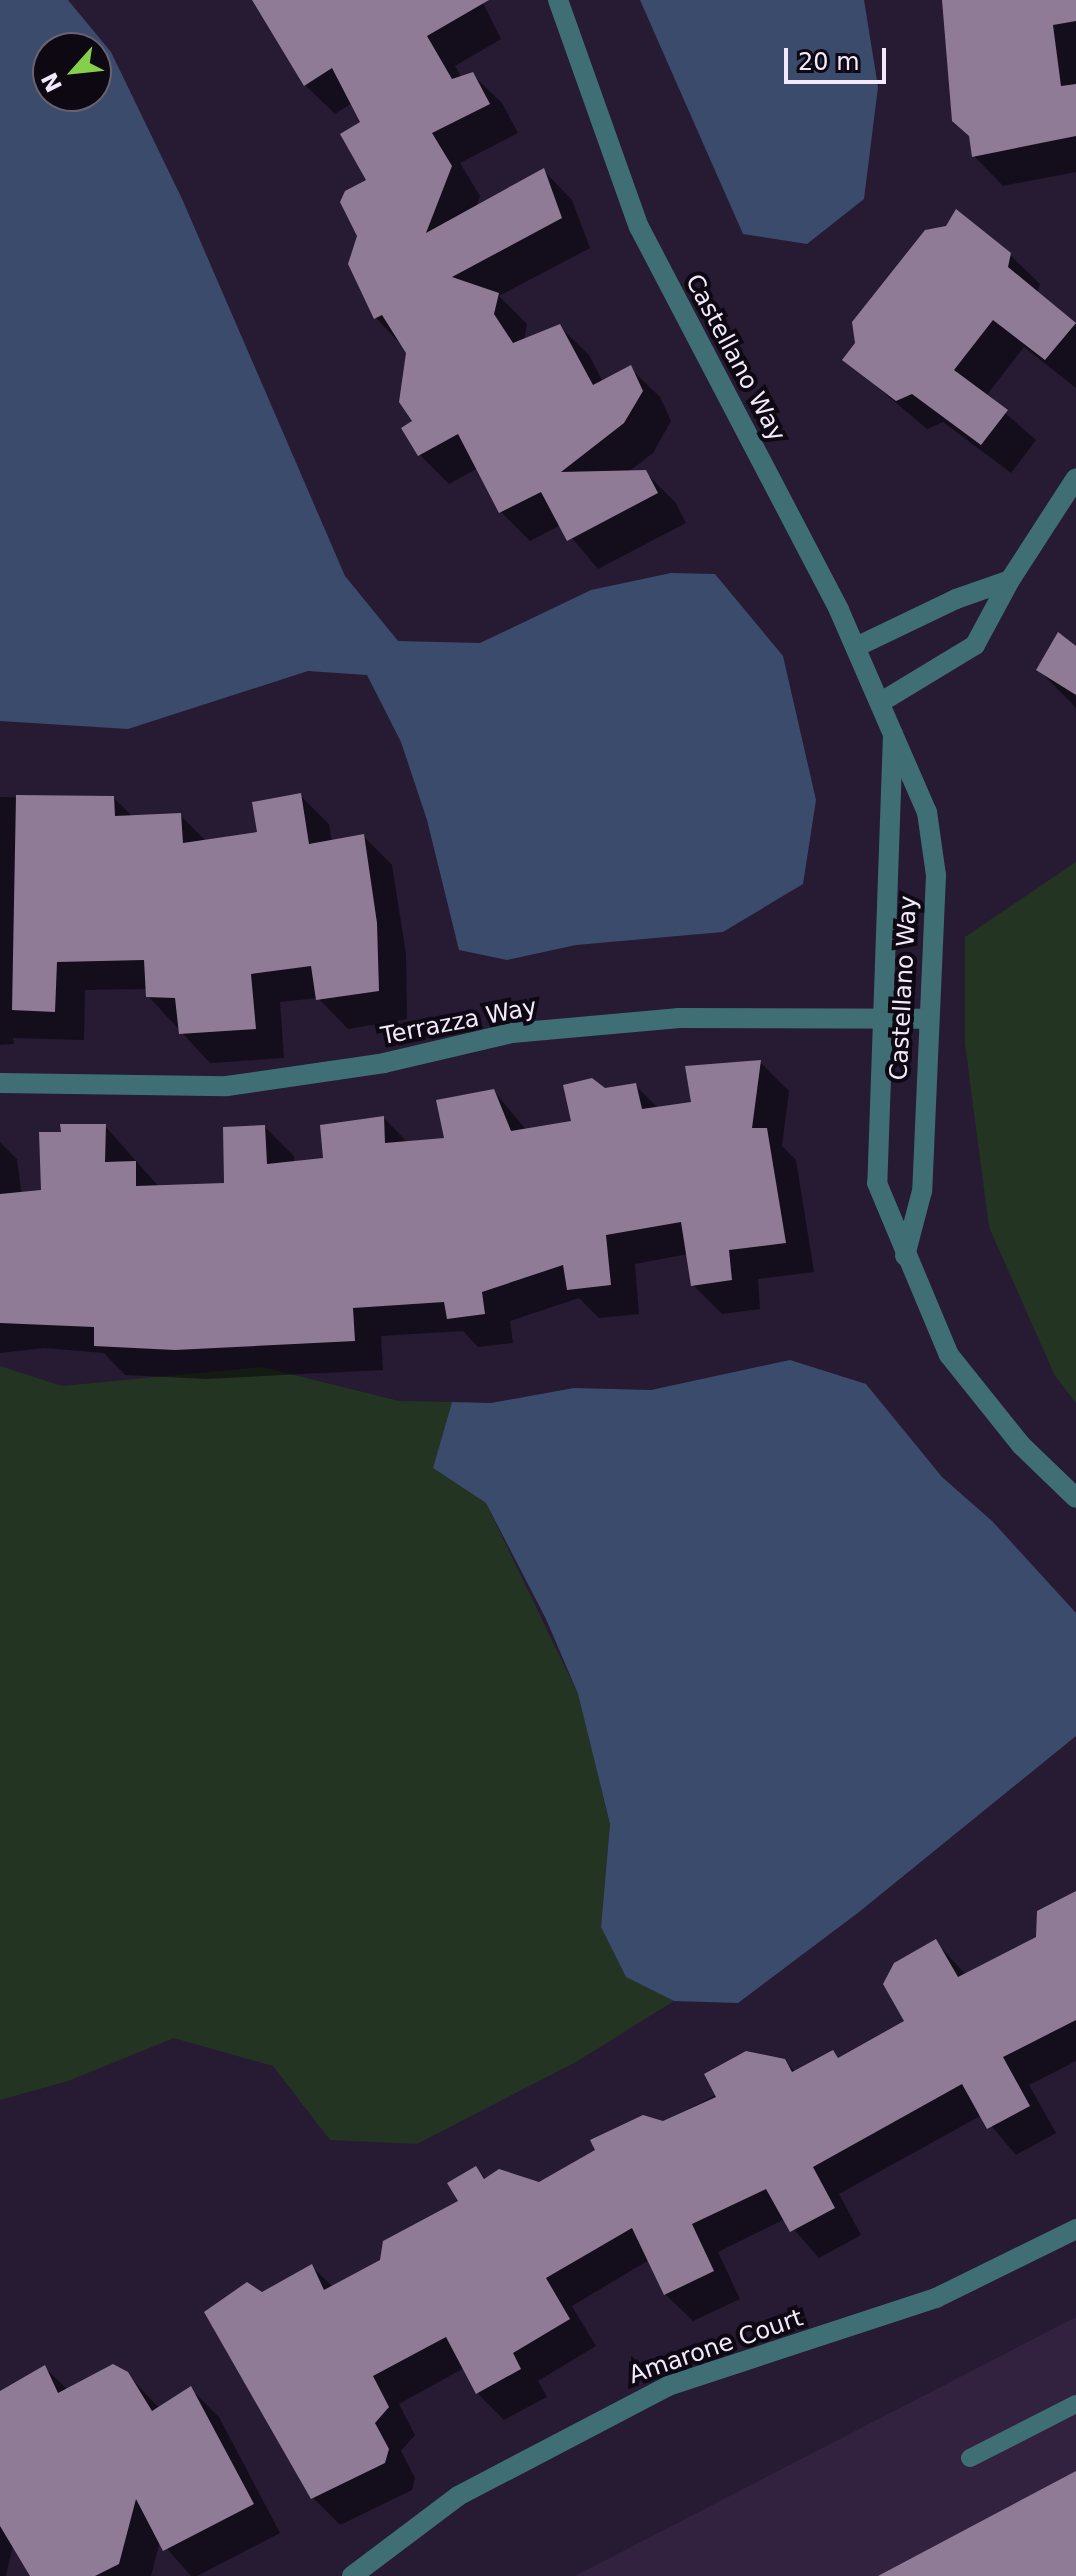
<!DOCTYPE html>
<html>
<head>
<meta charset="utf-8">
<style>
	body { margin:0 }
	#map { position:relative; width:1076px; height:2576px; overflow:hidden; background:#271a33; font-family:"DejaVu Sans",sans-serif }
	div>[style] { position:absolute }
	.built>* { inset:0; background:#322240 }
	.green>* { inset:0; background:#243422 }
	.water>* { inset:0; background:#3b4b6b }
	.shadow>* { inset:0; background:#0007 }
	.building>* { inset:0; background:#907b97 }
	.service>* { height:18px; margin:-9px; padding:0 9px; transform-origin:9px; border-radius:9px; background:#3f6f74 }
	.minor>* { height:20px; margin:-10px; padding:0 10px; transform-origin:10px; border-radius:10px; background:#3f6f74 }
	span { translate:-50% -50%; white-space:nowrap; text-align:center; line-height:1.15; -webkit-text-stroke:8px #0d0812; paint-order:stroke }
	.street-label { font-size:24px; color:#f2eafb }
	.north { position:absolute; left:32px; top:32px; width:80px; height:80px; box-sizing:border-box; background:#0d0812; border:2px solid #69626f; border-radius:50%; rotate:243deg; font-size:22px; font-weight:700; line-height:32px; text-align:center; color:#f2eafb }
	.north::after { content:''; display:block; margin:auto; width:28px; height:36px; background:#85cf4d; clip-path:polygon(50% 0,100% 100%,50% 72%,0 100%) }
	.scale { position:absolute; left:784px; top:48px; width:102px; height:36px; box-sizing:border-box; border:4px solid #f2eafb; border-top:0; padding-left:10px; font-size:24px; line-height:28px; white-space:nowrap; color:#f2eafb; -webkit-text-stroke:6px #0d0812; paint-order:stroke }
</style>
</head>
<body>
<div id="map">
	<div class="built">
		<i style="clip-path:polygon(1076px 2317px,1076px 2576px,575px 2576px,693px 2515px)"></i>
	</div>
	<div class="green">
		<i style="clip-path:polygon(1076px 862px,1076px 1403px,1055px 1376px,989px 1227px,965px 1044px,965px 937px)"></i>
		<i style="clip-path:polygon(0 1366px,62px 1386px,262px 1367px,399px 1401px,452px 1402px,433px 1468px,486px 1503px,578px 1694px,610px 1824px,601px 1927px,626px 1977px,674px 2001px,576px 2062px,417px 2144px,330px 2140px,273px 2066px,174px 2038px,68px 2081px,0 2100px)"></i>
	</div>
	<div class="water">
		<i style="clip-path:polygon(evenodd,0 0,68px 0,111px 52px,183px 201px,345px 576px,398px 641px,480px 643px,591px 590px,671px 573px,715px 574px,783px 656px,816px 800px,803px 884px,723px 932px,576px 945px,507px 960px,459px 950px,427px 820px,401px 742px,367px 675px,308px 671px,128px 729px,0 721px,0 0,48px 48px,96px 48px,96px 96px,48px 96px,48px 48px)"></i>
		<i style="clip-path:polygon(640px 0,864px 0,878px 87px,864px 199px,807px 244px,743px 234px)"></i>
		<i style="clip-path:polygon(790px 1360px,866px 1384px,942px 1477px,992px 1521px,1076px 1613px,1076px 1736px,859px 1912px,738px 2003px,674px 2001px,626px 1977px,601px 1927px,610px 1824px,578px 1694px,546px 1619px,486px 1503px,433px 1468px,452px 1402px,491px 1403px,574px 1388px,651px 1390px)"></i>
	</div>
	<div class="shadow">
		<i style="clip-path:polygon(254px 0,482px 1px,501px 39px,455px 66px,462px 78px,472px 74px,502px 103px,518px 133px,460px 163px,480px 196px,476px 208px,543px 170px,572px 200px,590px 248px,499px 296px,527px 324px,524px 341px,559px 326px,589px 355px,603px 382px,630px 368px,660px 397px,671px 421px,653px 453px,627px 473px,645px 472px,675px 502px,686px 523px,598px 569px,561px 525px,530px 541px,501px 512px,478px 468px,449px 484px,420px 455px,403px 429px,415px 422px,408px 352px,376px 318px,359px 235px,369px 181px,363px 123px,352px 103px,335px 114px,305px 85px)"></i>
		<i style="clip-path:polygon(953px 0,1076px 0,1076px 172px,1003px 186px,974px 156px)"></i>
		<i style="clip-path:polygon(1010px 255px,1040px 284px,1037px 294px,1076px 326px,1076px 388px,1024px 347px,986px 396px,1036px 440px,1011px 473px,943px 422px,927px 429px,845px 360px)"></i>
		<i style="clip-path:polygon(1076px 649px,1076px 708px,1038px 669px)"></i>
		<i style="clip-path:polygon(300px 795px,329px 824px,332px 841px,363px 836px,392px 865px,406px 954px,407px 1019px,348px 1029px,318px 998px,280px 1002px,284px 1058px,210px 1063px,148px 996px,148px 989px,85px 990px,84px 1040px,13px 1038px,14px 1044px,0 1045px,0 797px,114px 798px,133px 817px,180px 815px,207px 842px,260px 834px)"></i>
		<i style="clip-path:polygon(760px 1062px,789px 1091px,782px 1146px,796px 1160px,814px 1272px,758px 1279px,760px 1309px,722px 1314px,693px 1285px,688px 1254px,635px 1264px,639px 1314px,599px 1318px,579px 1298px,510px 1321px,513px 1343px,478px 1347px,463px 1331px,381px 1336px,383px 1370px,206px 1379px,125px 1375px,104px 1353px,44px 1348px,0 1353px,0 1142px,17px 1159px,35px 1298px,63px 1134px,105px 1126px,160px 1188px,226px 1185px,265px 1127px,294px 1156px,294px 1163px,325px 1160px,384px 1118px,408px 1143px,446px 1140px,494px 1091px,527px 1131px,573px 1122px,604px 1090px,635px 1085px,659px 1109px,694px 1104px)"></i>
		<i style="clip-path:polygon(1076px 1896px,1076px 2061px,1029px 2085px,1056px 2133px,1016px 2155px,982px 2115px,839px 2194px,861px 2235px,819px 2258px,785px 2219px,718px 2252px,740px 2299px,693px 2321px,665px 2294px,649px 2260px,572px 2306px,596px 2346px,538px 2381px,547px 2397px,504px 2420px,477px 2393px,464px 2368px,399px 2404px,415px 2435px,401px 2451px,415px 2478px,412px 2490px,340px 2525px,313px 2498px,262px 2295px,311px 2266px,333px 2287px,382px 2261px,460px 2202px,476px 2168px,486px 2179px,539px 2184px,784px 2061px,796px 2072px,833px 2052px,840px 2060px,907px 2022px,936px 1942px,966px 1975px,1038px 1938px)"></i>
		<i style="clip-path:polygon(45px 2368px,68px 2390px,127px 2374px,160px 2409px,191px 2389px,219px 2417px,280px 2533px,197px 2576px,191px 2576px,160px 2541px,151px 2576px,32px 2576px,13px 2545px,6px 2576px,0 2576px,0 2393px)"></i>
	</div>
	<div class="building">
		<i style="clip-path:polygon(252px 0,489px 0,427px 36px,452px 79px,473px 72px,490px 104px,432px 133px,452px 166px,426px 233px,544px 168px,562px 218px,452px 277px,499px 293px,494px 314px,513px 343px,560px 324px,593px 385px,631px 365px,643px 391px,624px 423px,561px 472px,646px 470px,658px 493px,567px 541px,541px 492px,499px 513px,458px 434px,418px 456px,401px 428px,412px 421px,399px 402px,406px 353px,382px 315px,374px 319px,348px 264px,357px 236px,340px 202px,345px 191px,366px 180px,340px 134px,360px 122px,332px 68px,304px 86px)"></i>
		<i style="clip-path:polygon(942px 0,1076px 0,1076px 21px,1053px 25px,1061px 86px,1076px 84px,1076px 136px,972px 157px,969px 136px,952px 121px)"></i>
		<i style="clip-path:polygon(956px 209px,1011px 253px,1008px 267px,1076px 323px,1045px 360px,993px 320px,954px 370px,1008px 410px,981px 445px,912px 394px,896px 401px,842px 360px,855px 343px,852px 322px,925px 230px,946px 226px)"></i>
		<i style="clip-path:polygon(1058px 632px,1076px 646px,1076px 695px,1036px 670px)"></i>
		<i style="clip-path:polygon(301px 793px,309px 844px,364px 834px,377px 923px,379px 991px,316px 1000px,311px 966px,251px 974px,256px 1029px,179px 1034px,175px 998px,146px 997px,144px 960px,57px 962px,55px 1012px,12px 1010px,16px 795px,114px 796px,115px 816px,181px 813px,183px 843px,257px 832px,252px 802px)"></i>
		<i style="clip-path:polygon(761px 1060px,752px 1128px,767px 1128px,786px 1243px,729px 1250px,732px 1280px,691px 1286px,681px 1222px,606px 1235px,611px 1285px,567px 1290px,563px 1265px,482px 1292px,485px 1314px,447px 1319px,444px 1302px,353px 1308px,355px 1341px,175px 1350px,94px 1346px,94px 1327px,0 1323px,0 1194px,41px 1190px,39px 1132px,61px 1132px,60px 1124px,106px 1124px,105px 1162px,136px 1161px,136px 1186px,224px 1183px,223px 1127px,265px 1125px,267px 1164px,323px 1158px,320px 1125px,384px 1116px,385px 1143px,444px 1138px,436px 1100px,494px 1089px,511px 1131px,571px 1121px,563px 1085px,592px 1078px,605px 1088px,636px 1083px,642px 1109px,691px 1102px,685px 1066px)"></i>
		<i style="clip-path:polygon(1076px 1891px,1076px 2020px,1003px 2057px,1030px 2106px,987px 2129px,962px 2084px,813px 2167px,835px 2208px,790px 2232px,766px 2189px,692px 2224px,714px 2271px,664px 2295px,632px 2228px,546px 2278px,570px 2319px,513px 2353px,521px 2369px,476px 2394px,446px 2337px,373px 2376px,389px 2407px,375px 2423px,389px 2449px,385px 2463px,311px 2499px,204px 2312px,247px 2282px,262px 2292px,312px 2264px,324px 2290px,380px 2260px,383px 2241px,458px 2201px,447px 2183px,476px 2166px,484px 2179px,499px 2169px,539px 2182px,595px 2150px,590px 2140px,643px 2115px,663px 2121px,716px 2097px,704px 2074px,746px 2051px,785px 2059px,792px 2072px,833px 2050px,838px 2058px,904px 2021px,883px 1984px,894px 1963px,936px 1939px,958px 1977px,1036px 1937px,1037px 1911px)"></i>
		<i style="clip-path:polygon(113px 2364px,128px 2372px,152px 2411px,191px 2386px,254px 2504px,163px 2551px,136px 2499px,119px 2564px,95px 2576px,30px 2576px,0 2526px,0 2391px,45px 2365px,58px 2393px)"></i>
		<i style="clip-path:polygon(1076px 2471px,1076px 2576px,878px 2576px)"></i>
	</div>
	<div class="service">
		<i style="left:970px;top:2458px;width:119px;rotate:-27deg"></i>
	</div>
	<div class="minor">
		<i style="left:558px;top:0;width:241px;rotate:70.4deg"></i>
		<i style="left:639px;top:227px;width:432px;rotate:62.4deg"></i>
		<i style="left:839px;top:610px;width:220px;rotate:66.5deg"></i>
		<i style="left:927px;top:812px;width:64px;rotate:81.9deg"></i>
		<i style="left:936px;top:875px;width:316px;rotate:92.5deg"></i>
		<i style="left:922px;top:1191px;width:67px;rotate:104.7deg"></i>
		<i style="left:856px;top:647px;width:111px;rotate:-25.6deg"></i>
		<i style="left:956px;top:599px;width:57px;rotate:-19.4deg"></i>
		<i style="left:881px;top:702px;width:110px;rotate:-31.2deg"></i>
		<i style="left:975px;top:645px;width:74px;rotate:-61.7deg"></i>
		<i style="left:1010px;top:580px;width:121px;rotate:-57.1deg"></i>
		<i style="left:893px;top:734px;width:449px;rotate:92deg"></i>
		<i style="left:877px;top:1183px;width:186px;rotate:67.3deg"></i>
		<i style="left:949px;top:1355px;width:115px;rotate:51.3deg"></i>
		<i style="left:1021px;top:1445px;width:76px;rotate:43.9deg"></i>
		<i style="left:0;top:1083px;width:227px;rotate:0.8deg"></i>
		<i style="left:227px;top:1086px;width:159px;rotate:-8.3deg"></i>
		<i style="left:384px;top:1063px;width:131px;rotate:-13.2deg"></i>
		<i style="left:512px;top:1033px;width:168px;rotate:-5.1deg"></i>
		<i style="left:679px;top:1018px;width:249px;rotate:0.2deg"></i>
		<i style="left:352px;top:2576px;width:133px;rotate:-37deg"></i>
		<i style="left:458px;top:2496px;width:237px;rotate:-27.6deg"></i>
		<i style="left:668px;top:2386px;width:282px;rotate:-18.2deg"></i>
		<i style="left:936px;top:2298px;width:156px;rotate:-26.2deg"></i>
	</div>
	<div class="street-label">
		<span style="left:735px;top:358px;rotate:62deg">Castellano Way</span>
		<span style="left:904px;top:988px;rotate:-87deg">Castellano Way</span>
		<span style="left:459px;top:1022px;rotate:-11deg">Terrazza Way</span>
		<span style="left:716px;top:2347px;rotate:-19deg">Amarone Court</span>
	</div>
	<div class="north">N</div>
	<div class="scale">20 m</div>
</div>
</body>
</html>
